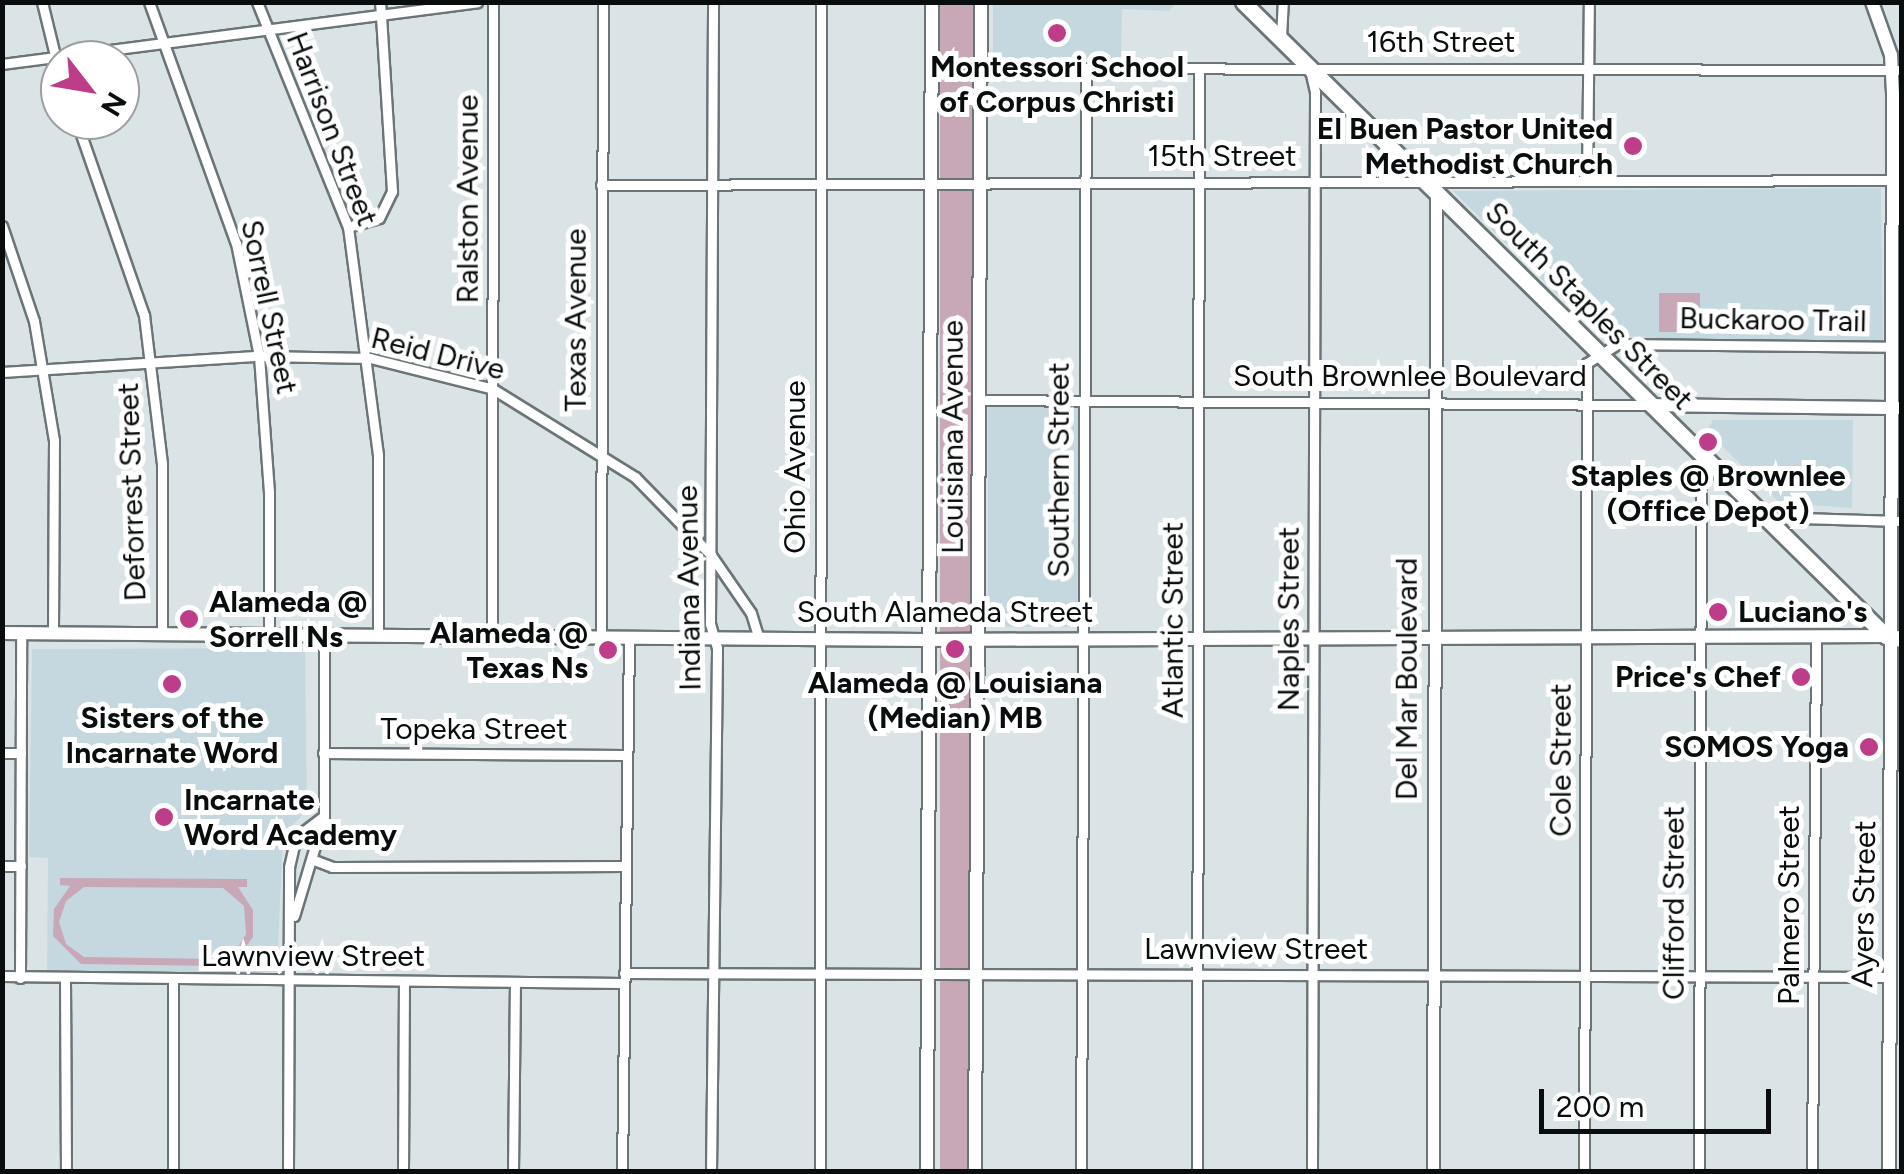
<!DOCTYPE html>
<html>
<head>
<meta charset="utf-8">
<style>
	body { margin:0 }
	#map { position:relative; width:1904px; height:1174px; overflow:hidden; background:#dae4e7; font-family:Figtree,sans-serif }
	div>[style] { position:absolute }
	.built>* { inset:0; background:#c5d8df; transform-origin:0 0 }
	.green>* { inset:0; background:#c8a7b6; transform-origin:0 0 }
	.roads { filter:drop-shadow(2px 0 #6b7578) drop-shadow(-2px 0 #6b7578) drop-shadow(0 2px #6b7578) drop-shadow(0 -2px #6b7578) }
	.minor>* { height:9px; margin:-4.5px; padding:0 4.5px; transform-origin:4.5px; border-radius:4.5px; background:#fff }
	.tertiary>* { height:11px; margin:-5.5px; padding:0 5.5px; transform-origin:5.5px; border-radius:5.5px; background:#fff }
	.secondary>* { height:12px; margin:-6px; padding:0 6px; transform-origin:6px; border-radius:6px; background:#fff }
	.primary>* { height:15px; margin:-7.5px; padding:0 7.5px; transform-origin:7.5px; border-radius:7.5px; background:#fff }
	.dots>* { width:28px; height:28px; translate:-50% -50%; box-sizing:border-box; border:5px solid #fff; border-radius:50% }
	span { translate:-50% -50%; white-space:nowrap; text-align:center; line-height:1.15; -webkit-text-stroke:10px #fff; paint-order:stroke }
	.street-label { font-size:30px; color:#0a0d0e }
	.poi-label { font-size:30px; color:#0a0d0e; font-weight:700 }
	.right { translate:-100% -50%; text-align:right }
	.left { translate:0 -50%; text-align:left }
	.frame { position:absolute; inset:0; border:5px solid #0a0d0e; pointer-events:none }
	.north { position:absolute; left:40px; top:40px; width:100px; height:100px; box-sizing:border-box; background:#fff; border:2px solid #9d9e9f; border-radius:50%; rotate:121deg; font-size:28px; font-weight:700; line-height:40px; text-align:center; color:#0a0d0e }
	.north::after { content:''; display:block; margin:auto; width:35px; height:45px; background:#bd3d88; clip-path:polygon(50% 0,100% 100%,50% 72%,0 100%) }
	.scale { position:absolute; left:1539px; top:1089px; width:232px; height:45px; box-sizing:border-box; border:5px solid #0a0d0e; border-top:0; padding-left:12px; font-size:30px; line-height:35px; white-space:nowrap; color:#0a0d0e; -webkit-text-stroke:8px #fff; paint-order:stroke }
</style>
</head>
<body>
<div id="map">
	<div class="built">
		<i style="clip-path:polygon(993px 3px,993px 2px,1176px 3px,1169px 11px,1122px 9px,1121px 58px,993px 58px)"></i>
		<i style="clip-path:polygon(1881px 188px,1883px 341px,1602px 339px,1453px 191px)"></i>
		<i style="left:1078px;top:406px;width:221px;height:90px;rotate:90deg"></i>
		<i style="clip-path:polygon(1713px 420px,1853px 420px,1852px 508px,1780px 503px,1707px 431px)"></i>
		<i style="clip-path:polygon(305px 648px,307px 810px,283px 835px,277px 972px,47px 973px,48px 858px,29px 857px,32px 649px)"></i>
	</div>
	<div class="green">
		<i style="left:974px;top:2px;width:1169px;height:34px;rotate:90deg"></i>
		<i style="left:1659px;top:293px;width:41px;height:39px"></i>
		<i style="clip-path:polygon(evenodd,60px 878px,247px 879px,247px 887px,238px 887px,253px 910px,253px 937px,237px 959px,218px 966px,81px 964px,53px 936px,54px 909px,70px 886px,60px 885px,60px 878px,84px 887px,223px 888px,244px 906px,246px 934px,237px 949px,217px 959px,84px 957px,66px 944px,59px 922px,66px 901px,84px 887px)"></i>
	</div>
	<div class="roads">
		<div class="minor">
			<i style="left:42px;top:2px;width:76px;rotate:76.3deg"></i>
			<i style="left:149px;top:2px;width:256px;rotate:70.2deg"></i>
			<i style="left:236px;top:243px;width:115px;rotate:78.5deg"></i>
			<i style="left:259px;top:356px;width:136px;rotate:85.8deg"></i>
			<i style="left:269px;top:492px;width:142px;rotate:90deg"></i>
			<i style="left:257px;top:2px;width:243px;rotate:68deg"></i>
			<i style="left:348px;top:227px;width:230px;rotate:82.5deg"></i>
			<i style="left:378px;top:455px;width:179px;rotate:90deg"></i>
			<i style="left:1281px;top:37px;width:35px;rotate:-87deg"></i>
			<i style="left:2px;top:64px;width:479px;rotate:-7.4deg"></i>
			<i style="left:981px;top:68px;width:921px;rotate:0.12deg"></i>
			<i style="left:1310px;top:70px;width:23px;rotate:77deg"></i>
			<i style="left:1315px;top:92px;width:1080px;rotate:90.16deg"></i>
			<i style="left:76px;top:120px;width:207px;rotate:70.8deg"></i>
			<i style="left:144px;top:315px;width:150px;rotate:83.1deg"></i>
			<i style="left:162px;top:464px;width:171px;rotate:90deg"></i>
			<i style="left:1587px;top:181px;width:179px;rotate:-89.4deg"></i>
			<i style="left:601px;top:185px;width:1301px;rotate:-0.22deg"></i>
			<i style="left:2px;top:226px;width:100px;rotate:71.4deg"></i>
			<i style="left:34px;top:321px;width:121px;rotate:80.5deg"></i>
			<i style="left:54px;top:440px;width:194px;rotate:90.3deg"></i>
			<i style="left:348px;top:227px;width:32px;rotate:-16deg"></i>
			<i style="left:379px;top:218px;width:30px;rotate:-64deg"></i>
			<i style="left:392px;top:191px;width:189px;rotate:-93.6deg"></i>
			<i style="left:2px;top:372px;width:257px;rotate:-3.6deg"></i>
			<i style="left:259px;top:356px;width:111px;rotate:1deg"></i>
			<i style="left:370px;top:358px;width:127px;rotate:14.1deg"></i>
			<i style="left:493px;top:389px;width:167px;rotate:31.8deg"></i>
			<i style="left:635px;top:477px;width:109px;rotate:45.7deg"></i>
			<i style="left:711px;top:555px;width:70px;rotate:55.4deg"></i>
			<i style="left:751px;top:613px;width:24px;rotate:73deg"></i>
			<i style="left:977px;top:400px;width:673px;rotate:0.43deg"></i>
			<i style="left:1765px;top:517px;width:137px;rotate:1.7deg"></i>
			<i style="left:492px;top:635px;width:633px;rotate:-89.91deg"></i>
			<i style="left:601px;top:637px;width:635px;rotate:-89.82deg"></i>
			<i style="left:2px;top:753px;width:19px"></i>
			<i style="left:323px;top:753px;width:301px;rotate:0.4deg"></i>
			<i style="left:314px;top:860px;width:19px;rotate:21deg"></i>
			<i style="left:332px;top:867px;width:292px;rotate:-0.2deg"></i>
			<i style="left:2px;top:866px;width:19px"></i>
			<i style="left:294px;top:916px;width:104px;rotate:-73.3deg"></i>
			<i style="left:324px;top:816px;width:182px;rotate:-90deg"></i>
			<i style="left:624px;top:973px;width:1264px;rotate:0.18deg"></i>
			<i style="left:2px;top:976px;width:622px;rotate:0.64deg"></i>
			<i style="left:20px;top:978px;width:345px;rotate:-89.8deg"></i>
			<i style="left:65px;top:980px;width:192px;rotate:89.7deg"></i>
			<i style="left:173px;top:1172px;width:192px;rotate:-90deg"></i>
			<i style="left:288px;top:1172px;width:305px;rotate:-89.8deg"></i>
			<i style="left:289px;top:867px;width:31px;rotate:-77deg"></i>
			<i style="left:296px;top:837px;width:35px;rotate:-37deg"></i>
			<i style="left:403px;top:1172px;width:191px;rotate:-89.7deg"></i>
			<i style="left:513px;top:1172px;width:190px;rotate:-89.4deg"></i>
			<i style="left:622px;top:1172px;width:535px;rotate:-89.25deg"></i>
			<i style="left:711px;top:1172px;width:524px;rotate:-89.34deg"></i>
			<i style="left:717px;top:648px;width:25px;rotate:-106deg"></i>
			<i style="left:710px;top:624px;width:622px;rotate:-89.72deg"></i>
			<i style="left:820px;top:1172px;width:1170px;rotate:-89.95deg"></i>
			<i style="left:1081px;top:1172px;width:1103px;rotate:-89.74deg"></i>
			<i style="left:1197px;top:1172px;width:1104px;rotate:-89.9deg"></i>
			<i style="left:1584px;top:1172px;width:809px;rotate:-89.79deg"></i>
			<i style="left:1587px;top:363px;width:36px;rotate:-32deg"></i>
			<i style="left:1617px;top:344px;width:273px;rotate:0.6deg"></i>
			<i style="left:1699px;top:1172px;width:717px;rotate:-89.84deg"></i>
			<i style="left:1812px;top:1172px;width:534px;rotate:-89.57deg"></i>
		</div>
		<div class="tertiary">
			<i style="left:1433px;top:1172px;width:981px;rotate:-89.82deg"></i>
		</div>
		<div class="secondary">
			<i style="left:1872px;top:2px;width:56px;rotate:70.3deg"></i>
			<i style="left:1891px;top:55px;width:39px;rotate:87deg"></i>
			<i style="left:1893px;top:94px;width:1078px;rotate:90.21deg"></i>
			<i style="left:1650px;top:405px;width:252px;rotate:0.7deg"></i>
			<i style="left:2px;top:633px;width:924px;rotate:0.43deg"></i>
			<i style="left:926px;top:640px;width:960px;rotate:-0.24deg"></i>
			<i style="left:927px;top:1172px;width:1170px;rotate:-89.76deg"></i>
			<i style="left:975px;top:1172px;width:1170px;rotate:-89.71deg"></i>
		</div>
		<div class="primary">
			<i style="left:1243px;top:2px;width:903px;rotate:44.6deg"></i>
			<i style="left:1886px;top:636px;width:16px;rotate:11deg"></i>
		</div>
	</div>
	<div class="dots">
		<i style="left:1057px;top:33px;background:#bd3d88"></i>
		<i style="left:1633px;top:146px;background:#bd3d88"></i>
		<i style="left:1708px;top:442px;background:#bd3d88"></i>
		<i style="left:1718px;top:612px;background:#bd3d88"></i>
		<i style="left:189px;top:619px;background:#bd3d88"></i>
		<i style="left:955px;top:649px;background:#bd3d88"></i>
		<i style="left:608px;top:650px;background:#bd3d88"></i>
		<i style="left:1801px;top:677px;background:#bd3d88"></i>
		<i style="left:172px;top:684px;background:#bd3d88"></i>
		<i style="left:1869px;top:747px;background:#bd3d88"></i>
		<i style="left:164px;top:817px;background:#bd3d88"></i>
	</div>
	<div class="street-label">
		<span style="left:1441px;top:42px">16th Street</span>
		<span style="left:332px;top:129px;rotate:69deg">Harrison Street</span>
		<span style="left:1222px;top:156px">15th Street</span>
		<span style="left:468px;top:199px;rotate:-90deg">Ralston Avenue</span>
		<span style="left:1589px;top:306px;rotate:45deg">South Staples Street</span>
		<span style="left:269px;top:307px;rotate:78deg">Sorrell Street</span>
		<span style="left:576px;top:320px;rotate:-90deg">Texas Avenue</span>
		<span style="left:1773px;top:320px;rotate:1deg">Buckaroo Trail</span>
		<span style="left:438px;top:354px;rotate:14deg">Reid Drive</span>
		<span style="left:1410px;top:376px">South Brownlee Boulevard</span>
		<span style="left:953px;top:437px;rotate:-90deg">Louisiana Avenue</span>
		<span style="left:795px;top:467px;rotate:-90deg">Ohio Avenue</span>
		<span style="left:1059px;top:470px;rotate:-90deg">Southern Street</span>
		<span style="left:132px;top:492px;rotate:-92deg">Deforrest Street</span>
		<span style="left:689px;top:588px;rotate:-91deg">Indiana Avenue</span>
		<span style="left:945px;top:612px">South Alameda Street</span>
		<span style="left:1289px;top:619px;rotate:-90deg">Naples Street</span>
		<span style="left:1173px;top:620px;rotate:-90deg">Atlantic Street</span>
		<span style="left:1407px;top:679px;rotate:-90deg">Del Mar Boulevard</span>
		<span style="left:474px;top:729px">Topeka Street</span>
		<span style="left:1561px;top:760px;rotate:-90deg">Cole Street</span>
		<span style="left:1674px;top:903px;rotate:-90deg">Clifford Street</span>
		<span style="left:1864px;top:904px;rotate:-89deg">Ayers Street</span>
		<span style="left:1789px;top:905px;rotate:-90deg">Palmero Street</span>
		<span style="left:1256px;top:949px">Lawnview Street</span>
		<span style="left:313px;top:956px">Lawnview Street</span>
	</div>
	<div class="poi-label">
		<span style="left:1057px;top:84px">Montessori School<br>of Corpus Christi</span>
		<span class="right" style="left:1613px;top:146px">El Buen Pastor United<br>Methodist Church</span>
		<span style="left:1708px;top:493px">Staples @ Brownlee<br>(Office Depot)</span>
		<span class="left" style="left:209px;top:619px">Alameda @<br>Sorrell Ns</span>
		<span class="left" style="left:1738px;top:612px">Luciano's</span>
		<span class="right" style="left:588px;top:650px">Alameda @<br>Texas Ns</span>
		<span class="right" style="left:1781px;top:677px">Price's Chef</span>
		<span style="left:955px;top:700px">Alameda @ Louisiana<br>(Median) MB</span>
		<span style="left:172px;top:735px">Sisters of the<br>Incarnate Word</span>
		<span class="right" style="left:1849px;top:747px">SOMOS Yoga</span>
		<span class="left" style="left:184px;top:817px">Incarnate<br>Word Academy</span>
	</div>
	<div class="frame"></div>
	<div class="north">N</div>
	<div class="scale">200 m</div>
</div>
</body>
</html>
